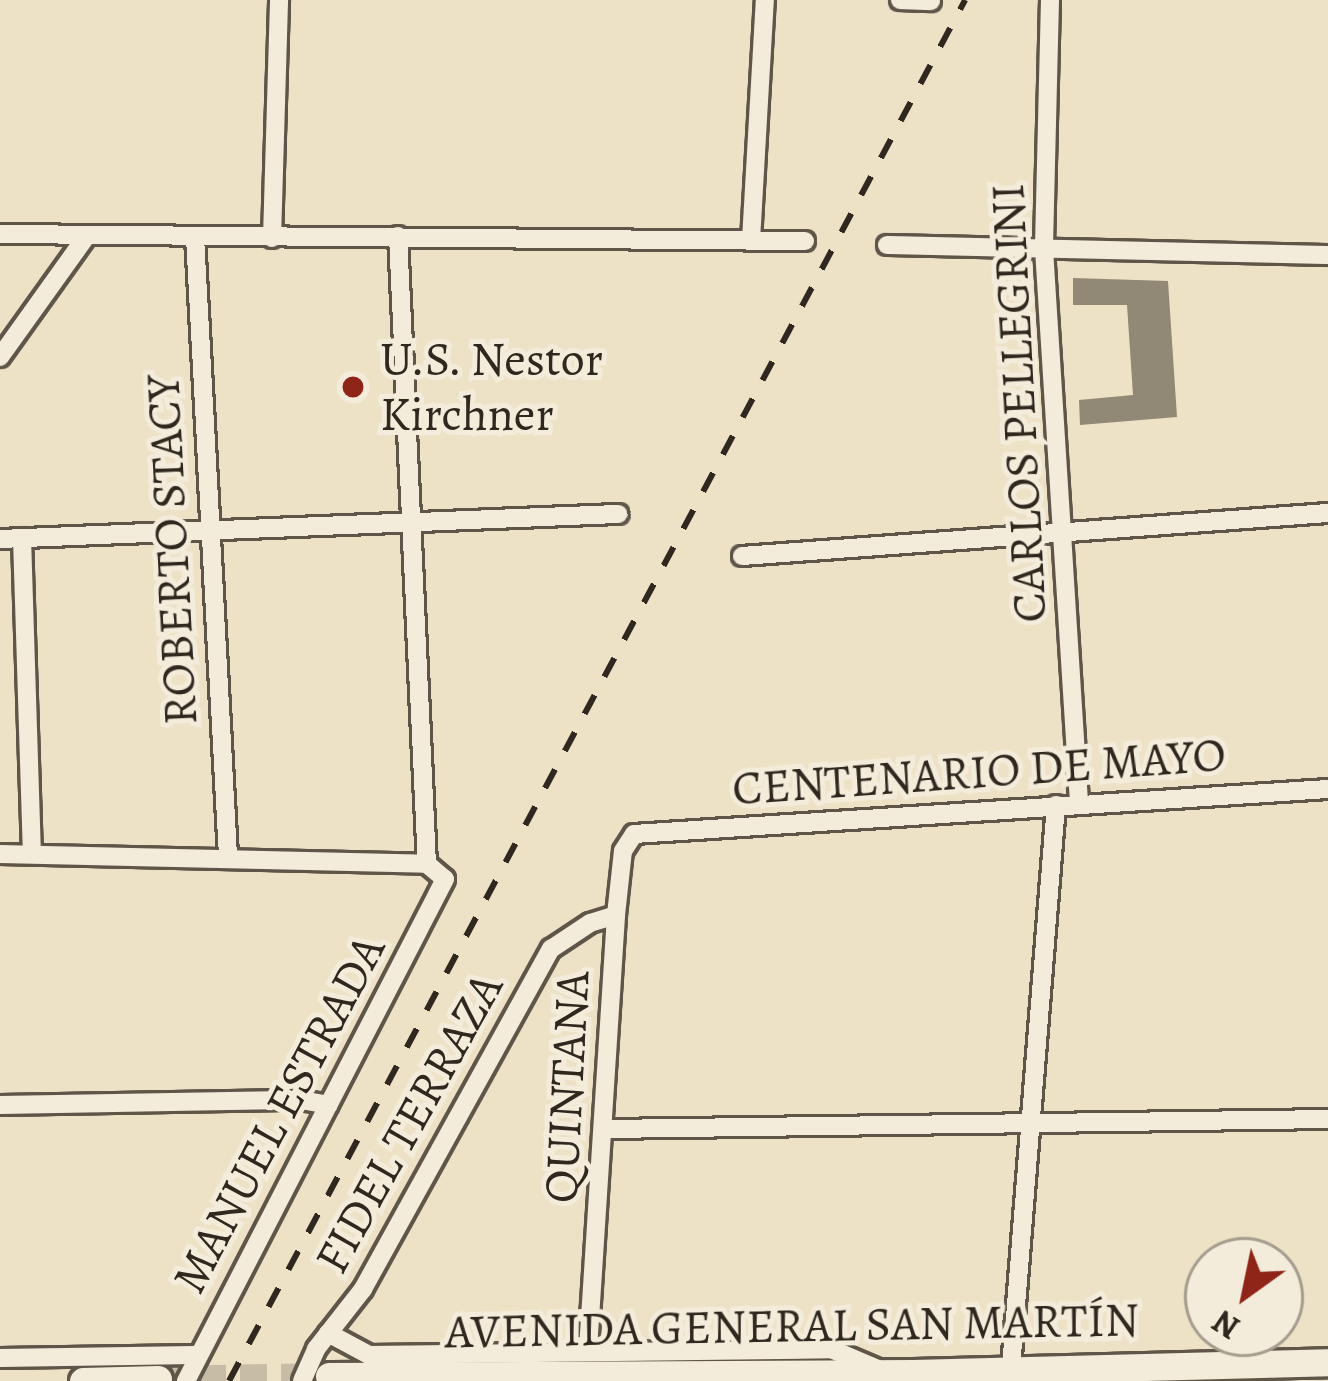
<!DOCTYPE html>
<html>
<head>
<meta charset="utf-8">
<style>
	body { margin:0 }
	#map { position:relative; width:1328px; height:1381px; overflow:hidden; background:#ede1c6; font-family:Alegreya,serif }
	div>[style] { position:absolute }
	.building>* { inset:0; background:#928876 }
	.secondary-tunnel>* { height:27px; margin-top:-13.5px; transform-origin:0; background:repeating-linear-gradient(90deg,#c7bca5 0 27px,transparent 0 41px) }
	.roads { filter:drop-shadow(3px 0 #5f5649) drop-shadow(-3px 0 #5f5649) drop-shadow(0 3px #5f5649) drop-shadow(0 -3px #5f5649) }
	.street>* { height:18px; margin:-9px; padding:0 9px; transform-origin:9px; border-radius:9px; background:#f3ecda }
	.secondary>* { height:27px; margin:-13.5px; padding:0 13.5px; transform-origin:13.5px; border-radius:13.5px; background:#f3ecda }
	.rail>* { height:6px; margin-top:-3px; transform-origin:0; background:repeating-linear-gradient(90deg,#30281f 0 21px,transparent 0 42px) }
	.dots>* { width:33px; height:33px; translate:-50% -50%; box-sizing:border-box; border:6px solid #f3ecda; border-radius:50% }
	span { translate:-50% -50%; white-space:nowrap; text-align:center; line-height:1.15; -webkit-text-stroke:10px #f3ecda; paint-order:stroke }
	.poi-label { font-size:48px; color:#30281f }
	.left { translate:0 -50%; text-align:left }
	.street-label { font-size:48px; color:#30281f }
	.north { position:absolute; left:1184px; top:1237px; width:120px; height:120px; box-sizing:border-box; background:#f3ecda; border:3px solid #a59e8f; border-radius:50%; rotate:213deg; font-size:33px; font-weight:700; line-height:48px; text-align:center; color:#30281f }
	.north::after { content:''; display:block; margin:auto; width:42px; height:54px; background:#8f2418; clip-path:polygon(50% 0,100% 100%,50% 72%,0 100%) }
</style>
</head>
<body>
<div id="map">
	<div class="building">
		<i style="clip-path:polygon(1073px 278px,1168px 281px,1177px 417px,1080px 425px,1079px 400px,1133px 395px,1127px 305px,1073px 305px)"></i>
	</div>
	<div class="secondary-tunnel">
		<i style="left:158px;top:1379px;width:171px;rotate:-1deg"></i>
	</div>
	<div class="roads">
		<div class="street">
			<i style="left:900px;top:0;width:31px;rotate:2deg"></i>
			<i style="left:1050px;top:0;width:249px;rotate:91.4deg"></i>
			<i style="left:1044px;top:249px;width:554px;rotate:86.38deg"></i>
			<i style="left:0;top:234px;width:805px;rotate:0.5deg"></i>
			<i style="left:398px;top:236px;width:629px;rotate:87.36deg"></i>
			<i style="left:195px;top:237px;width:621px;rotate:86.95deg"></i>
			<i style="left:272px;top:238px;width:238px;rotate:-88.3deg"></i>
			<i style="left:751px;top:240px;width:240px;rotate:-86.7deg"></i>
			<i style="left:887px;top:245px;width:441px;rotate:1.3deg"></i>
			<i style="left:0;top:357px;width:148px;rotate:-54.4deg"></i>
			<i style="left:22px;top:538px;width:316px;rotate:88.2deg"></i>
			<i style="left:0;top:539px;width:619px;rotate:-2.32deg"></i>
			<i style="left:742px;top:556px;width:588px;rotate:-4.2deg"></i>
			<i style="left:0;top:854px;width:427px;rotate:1.3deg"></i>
			<i style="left:427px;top:864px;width:23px;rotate:40deg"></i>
			<i style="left:445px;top:879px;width:565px;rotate:117.29deg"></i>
			<i style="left:0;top:1105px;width:301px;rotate:-1deg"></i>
			<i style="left:301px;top:1100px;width:28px;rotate:10deg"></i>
			<i style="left:606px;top:1129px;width:722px;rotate:-0.79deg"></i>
			<i style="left:328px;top:1333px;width:47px;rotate:28.2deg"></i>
			<i style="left:369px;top:1355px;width:462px;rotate:-0.7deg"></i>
			<i style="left:831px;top:1349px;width:53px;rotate:23.2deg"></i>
			<i style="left:588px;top:1349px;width:435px;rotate:-86.3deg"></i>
			<i style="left:616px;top:915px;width:64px;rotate:-83.8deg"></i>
			<i style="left:623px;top:851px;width:20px;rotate:-57deg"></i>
			<i style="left:634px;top:834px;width:695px;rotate:-3.71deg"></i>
			<i style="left:0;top:1358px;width:195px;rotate:-0.9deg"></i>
			<i style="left:1010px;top:1380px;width:577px;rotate:-85.43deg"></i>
			<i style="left:302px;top:1381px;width:35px;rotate:-66deg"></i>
			<i style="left:316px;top:1349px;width:76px;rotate:-51.9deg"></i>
			<i style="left:363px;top:1289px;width:389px;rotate:-61.1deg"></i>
			<i style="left:551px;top:949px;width:47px;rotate:-33.7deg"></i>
			<i style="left:590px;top:923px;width:27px;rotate:-17deg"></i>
		</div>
		<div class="secondary">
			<i style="left:329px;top:1376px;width:584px;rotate:-0.29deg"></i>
			<i style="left:913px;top:1373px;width:415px;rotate:-1.5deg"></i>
			<i style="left:83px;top:1381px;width:75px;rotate:-1.5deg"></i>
		</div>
	</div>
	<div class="rail">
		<i style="left:229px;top:1381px;width:1565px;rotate:-61.94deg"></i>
	</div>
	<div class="dots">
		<i style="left:353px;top:387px;background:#8f2418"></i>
	</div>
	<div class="poi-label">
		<span class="left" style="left:380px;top:387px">U.S. Nestor<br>Kirchner</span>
	</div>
	<div class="street-label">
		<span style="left:1019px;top:403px;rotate:-93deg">CARLOS PELLEGRINI</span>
		<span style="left:172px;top:550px;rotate:-93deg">ROBERTO STACY</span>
		<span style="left:979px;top:772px;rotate:-4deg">CENTENARIO DE MAYO</span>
		<span style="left:567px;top:1087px;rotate:-87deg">QUINTANA</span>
		<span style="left:279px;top:1114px;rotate:-62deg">MANUEL ESTRADA</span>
		<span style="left:409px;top:1123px;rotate:-61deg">FIDEL TERRAZA</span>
		<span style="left:792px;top:1326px;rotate:-1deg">AVENIDA GENERAL SAN MARTÍN</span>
	</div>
	<div class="north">N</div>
</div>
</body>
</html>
